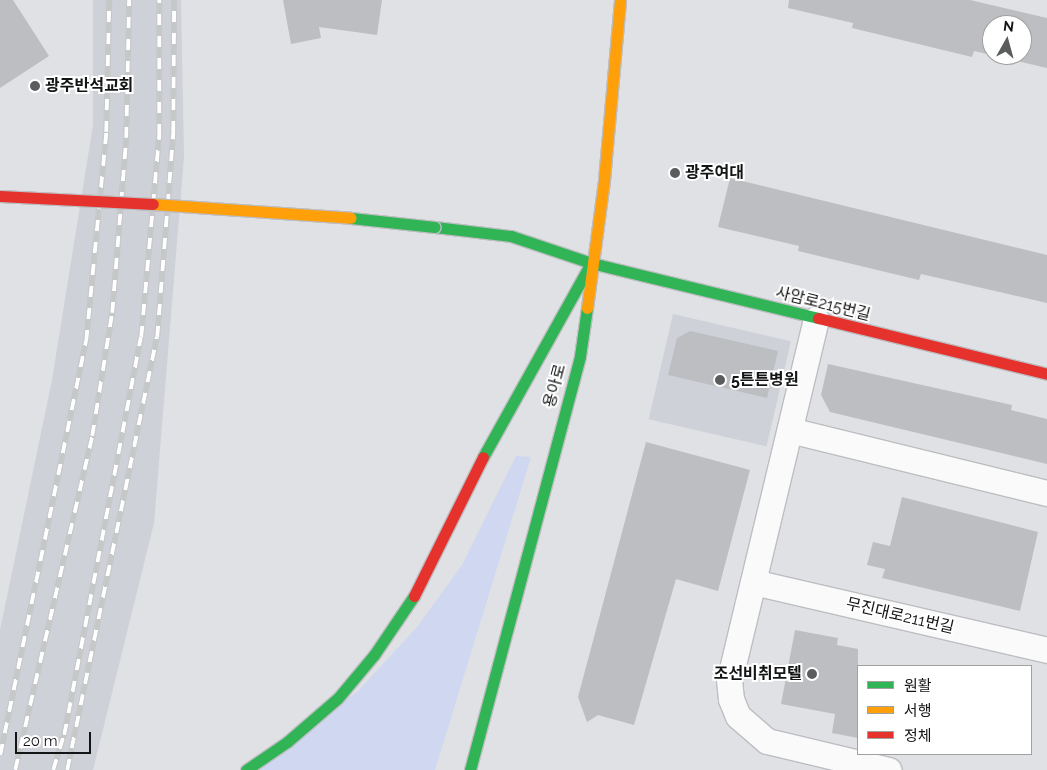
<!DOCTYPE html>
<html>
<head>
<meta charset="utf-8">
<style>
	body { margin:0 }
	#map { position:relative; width:1047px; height:770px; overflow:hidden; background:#dfe1e4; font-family:Raleway,"Noto Sans KR",sans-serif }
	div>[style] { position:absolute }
	.built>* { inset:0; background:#cfd1d9; transform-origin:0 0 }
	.green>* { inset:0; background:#d0d7f1 }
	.building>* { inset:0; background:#bdbec1 }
	.roads { filter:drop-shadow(1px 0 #bdbec1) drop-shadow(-1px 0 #bdbec1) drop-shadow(0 1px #bdbec1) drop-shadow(0 -1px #bdbec1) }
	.street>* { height:25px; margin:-12.5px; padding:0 12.5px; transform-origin:12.5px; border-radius:12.5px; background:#fafafb }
	.fast>* { height:11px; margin:-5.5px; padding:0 5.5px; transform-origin:5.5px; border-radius:5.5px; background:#30b455 }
	.slow>* { height:11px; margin:-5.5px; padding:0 5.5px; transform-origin:5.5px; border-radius:5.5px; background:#ff9f0a }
	.jam>* { height:11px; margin:-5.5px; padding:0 5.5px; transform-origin:5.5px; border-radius:5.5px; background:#e5322d }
	.rail>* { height:5.5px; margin-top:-2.75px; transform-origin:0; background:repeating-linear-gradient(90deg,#fff 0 11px,#c6c7c7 0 22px); box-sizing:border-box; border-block:1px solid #c6c7c7 }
	.bridges { filter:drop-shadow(1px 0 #bdbec1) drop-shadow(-1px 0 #bdbec1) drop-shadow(0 1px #bdbec1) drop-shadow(0 -1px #bdbec1) }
	.fast-bridge>* { height:11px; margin:-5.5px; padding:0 5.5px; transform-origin:5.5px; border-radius:5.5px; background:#30b455 }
	.slow-bridge>* { height:11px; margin:-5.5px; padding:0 5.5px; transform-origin:5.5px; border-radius:5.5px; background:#ff9f0a }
	.jam-bridge>* { height:11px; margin:-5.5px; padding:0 5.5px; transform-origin:5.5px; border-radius:5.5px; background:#e5322d }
	.dots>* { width:14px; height:14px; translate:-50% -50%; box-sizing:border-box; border:2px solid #fff; border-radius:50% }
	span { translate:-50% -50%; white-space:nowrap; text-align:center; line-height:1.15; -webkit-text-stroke:4px #fff; paint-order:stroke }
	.poi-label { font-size:16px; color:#131415; font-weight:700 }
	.left { translate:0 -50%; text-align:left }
	.right { translate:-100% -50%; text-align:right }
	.street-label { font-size:16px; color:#131415 }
	.legend { position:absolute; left:857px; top:665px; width:175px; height:90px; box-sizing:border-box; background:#fff; border:1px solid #a1a1a1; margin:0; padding:6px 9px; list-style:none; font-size:15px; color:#131415 }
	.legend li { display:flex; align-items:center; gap:10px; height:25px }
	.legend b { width:25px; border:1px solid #a1a1a1 }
	.north { position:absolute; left:982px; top:15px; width:50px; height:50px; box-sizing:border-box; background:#fff; border:1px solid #a1a1a1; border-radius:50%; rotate:7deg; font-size:14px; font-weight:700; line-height:20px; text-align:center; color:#131415 }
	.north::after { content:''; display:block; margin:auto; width:18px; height:22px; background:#5a5c5d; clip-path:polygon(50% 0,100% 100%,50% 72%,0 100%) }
	.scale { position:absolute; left:15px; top:732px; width:76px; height:22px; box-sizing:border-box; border:2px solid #131415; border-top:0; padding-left:6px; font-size:15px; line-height:18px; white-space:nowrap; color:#131415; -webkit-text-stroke:4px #fff; paint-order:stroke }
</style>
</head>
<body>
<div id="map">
	<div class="built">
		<i style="clip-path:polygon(93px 0,181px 0,184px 157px,154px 523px,93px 770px,0 770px,0 630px,52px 380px,93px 125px)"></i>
		<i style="left:673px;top:314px;width:121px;height:108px;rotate:13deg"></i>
	</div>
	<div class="green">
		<i style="clip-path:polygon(516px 456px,531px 457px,435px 770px,249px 770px,358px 691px,417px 627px,462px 565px)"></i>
	</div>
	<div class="building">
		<i style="clip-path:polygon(0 0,13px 0,49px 56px,0 88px)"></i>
		<i style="clip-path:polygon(283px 0,382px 0,377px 35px,319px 27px,321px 38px,291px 44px)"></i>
		<i style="clip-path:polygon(evenodd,789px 0,970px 0,1047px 18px,1047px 68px,974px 51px,972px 57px,852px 28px,853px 23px,788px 8px,789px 0,992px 25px,1022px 25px,1022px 55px,992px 55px,992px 25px)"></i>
		<i style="clip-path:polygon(730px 178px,1047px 255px,1047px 303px,921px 274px,919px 280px,798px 251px,799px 246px,718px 227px)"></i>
		<i style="clip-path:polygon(690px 331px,778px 351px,767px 398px,668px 375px,677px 338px)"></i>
		<i style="clip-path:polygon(828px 364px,1012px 405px,1011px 410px,1047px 419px,1047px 464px,830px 412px,821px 395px)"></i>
		<i style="clip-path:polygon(646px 442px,750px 470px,718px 591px,676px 579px,634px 725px,598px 715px,587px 722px,578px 697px)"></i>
		<i style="clip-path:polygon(902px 497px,1038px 532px,1020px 611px,882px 578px,885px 569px,867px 565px,873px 542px,890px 546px)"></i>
		<i style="clip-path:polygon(795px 630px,838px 638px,837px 645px,858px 649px,858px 738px,832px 733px,835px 714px,781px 704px)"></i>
	</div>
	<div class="roads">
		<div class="street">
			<i style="left:816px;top:319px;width:371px;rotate:103.5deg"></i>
			<i style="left:729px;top:680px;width:19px;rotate:84deg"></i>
			<i style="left:731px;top:699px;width:18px;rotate:68deg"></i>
			<i style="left:738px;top:716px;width:38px;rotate:41deg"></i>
			<i style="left:767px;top:741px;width:125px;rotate:13.4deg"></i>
			<i style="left:790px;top:430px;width:265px;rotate:13.8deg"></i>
			<i style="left:753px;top:582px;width:302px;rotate:13deg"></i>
		</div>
		<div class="fast">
			<i style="left:435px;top:227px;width:77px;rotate:6.8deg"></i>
			<i style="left:511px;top:236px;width:84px;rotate:18.6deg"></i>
			<i style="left:591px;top:263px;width:234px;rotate:13.6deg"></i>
			<i style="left:483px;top:457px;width:222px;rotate:-60.9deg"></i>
			<i style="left:246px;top:770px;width:50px;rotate:-34.3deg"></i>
			<i style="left:287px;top:742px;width:67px;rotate:-40.8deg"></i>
			<i style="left:338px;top:698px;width:56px;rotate:-50.1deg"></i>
			<i style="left:374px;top:655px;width:71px;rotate:-55.9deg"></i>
			<i style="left:470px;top:770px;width:428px;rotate:-75.1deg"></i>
			<i style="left:580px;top:356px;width:49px;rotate:-81.7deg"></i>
		</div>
		<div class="slow">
			<i style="left:587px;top:308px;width:129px;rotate:-82.4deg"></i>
			<i style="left:604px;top:180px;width:181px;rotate:-84.9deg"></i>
		</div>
		<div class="jam">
			<i style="left:818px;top:318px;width:236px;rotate:13.7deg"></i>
			<i style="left:414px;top:596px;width:155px;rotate:-63.6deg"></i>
		</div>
	</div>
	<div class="rail">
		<i style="left:0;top:755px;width:423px;rotate:-78.3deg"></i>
		<i style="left:86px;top:341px;width:210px;rotate:-84.5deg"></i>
		<i style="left:106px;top:132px;width:132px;rotate:-88.7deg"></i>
		<i style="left:15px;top:770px;width:343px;rotate:-77deg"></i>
		<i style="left:92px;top:436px;width:125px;rotate:-80.8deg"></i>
		<i style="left:112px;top:313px;width:176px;rotate:-85.4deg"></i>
		<i style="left:126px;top:138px;width:138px;rotate:-88.8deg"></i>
		<i style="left:53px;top:770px;width:37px;rotate:-73deg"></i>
		<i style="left:64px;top:735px;width:405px;rotate:-79.1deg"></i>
		<i style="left:141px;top:337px;width:203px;rotate:-84.9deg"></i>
		<i style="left:159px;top:135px;width:135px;rotate:-90deg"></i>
		<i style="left:67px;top:770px;width:442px;rotate:-78.3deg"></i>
		<i style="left:157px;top:337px;width:206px;rotate:-85.5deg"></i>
		<i style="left:173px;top:132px;width:132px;rotate:-89.6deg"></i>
	</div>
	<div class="bridges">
		<div class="fast-bridge">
			<i style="left:351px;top:218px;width:84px;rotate:6.1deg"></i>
		</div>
		<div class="slow-bridge">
			<i style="left:153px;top:204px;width:198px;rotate:4deg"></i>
		</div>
		<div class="jam-bridge">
			<i style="left:0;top:196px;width:153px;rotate:3deg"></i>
		</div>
	</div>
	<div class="dots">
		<i style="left:35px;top:86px;background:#5a5c5d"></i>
		<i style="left:675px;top:173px;background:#5a5c5d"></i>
		<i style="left:720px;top:380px;background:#5a5c5d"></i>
		<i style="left:812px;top:674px;background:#5a5c5d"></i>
	</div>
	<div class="poi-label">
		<span class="left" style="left:45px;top:86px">광주반석교회</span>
		<span class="left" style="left:685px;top:173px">광주여대</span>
		<span class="left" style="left:731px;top:380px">5튼튼병원</span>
		<span class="right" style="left:802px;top:674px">조선비취모텔</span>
	</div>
	<div class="street-label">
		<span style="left:823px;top:304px;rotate:14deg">사암로215번길</span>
		<span style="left:555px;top:386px;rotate:-75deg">용아로</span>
		<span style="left:900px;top:616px;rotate:13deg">무진대로211번길</span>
	</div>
	<ul class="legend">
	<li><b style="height:6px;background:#30b455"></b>원활</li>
	<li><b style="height:6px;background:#ff9f0a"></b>서행</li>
	<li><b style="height:6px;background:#e5322d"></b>정체</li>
	</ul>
	<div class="north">N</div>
	<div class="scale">20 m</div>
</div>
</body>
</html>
